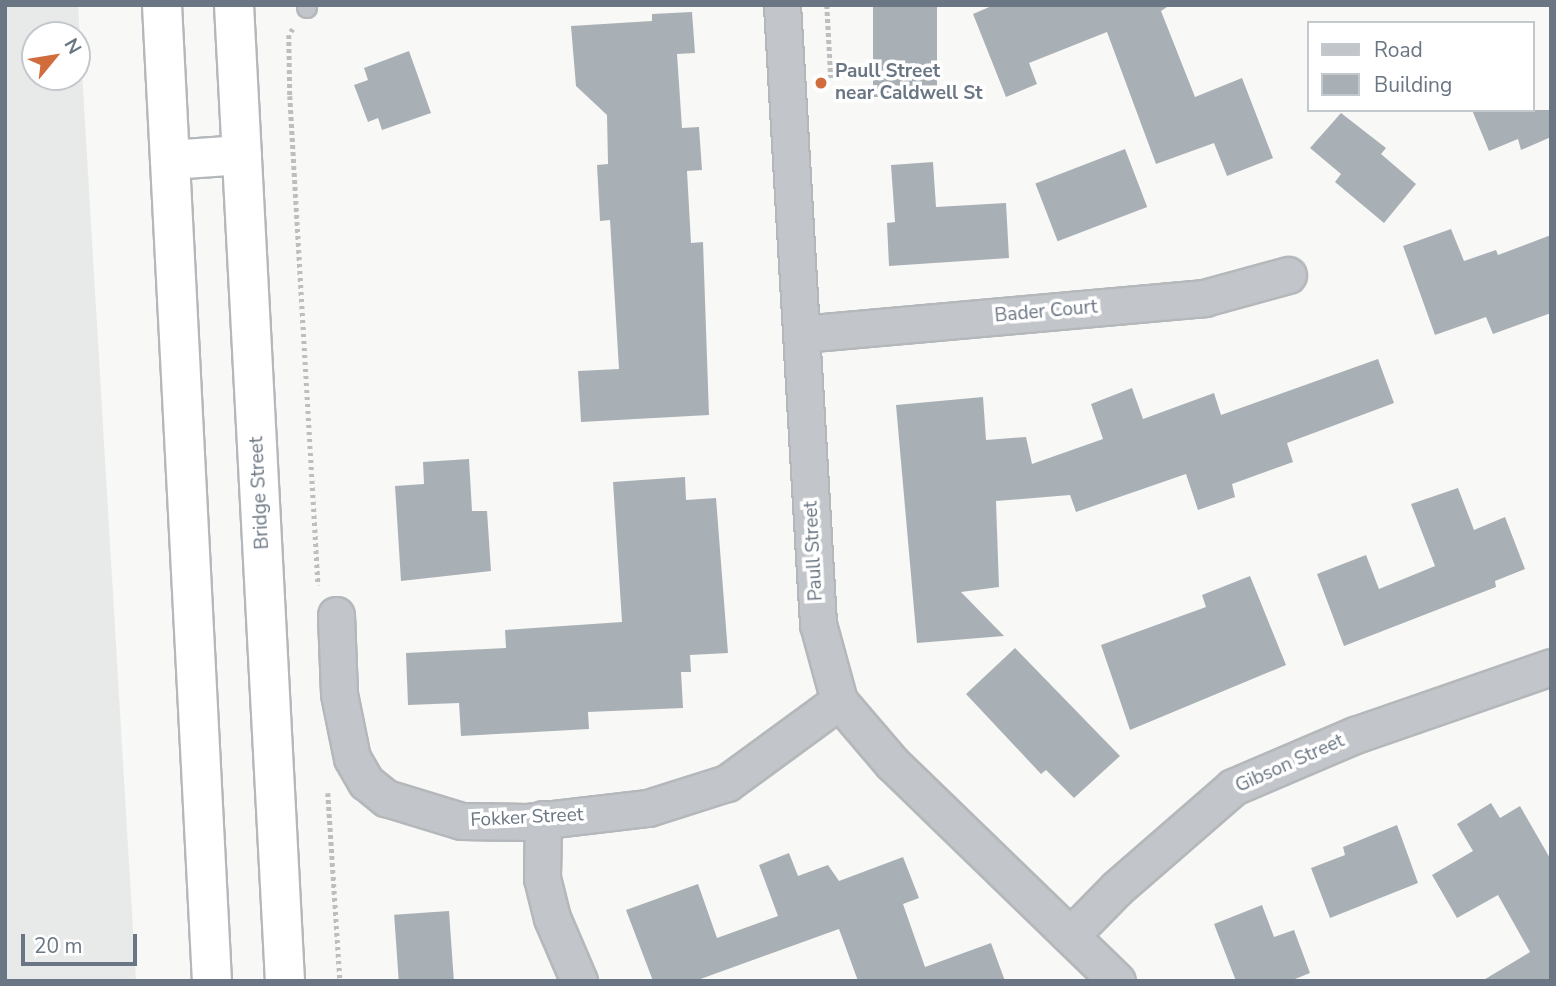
<!DOCTYPE html>
<html>
<head>
<meta charset="utf-8">
<style>
	body { margin:0 }
	#map { position:relative; width:1556px; height:986px; overflow:hidden; background:#f8f8f6; font-family:"Nunito Sans",sans-serif }
	div>[style] { position:absolute }
	.built>* { inset:0; background:#e8eae9 }
	.building>* { inset:0; background:#a9b0b5; transform-origin:0 0 }
	.path>* { height:4.5px; margin-top:-2.25px; transform-origin:0; background:repeating-linear-gradient(90deg,#bcbec0 0 3.5px,transparent 0 7px) }
	.roads { filter:drop-shadow(2px 0 #b5b8bb) drop-shadow(-2px 0 #b5b8bb) drop-shadow(0 2px #b5b8bb) drop-shadow(0 -2px #b5b8bb) }
	.lane>* { height:18px; margin:-9px; padding:0 9px; transform-origin:9px; border-radius:9px; background:#c2c5c9 }
	.street>* { height:35px; margin:-17.5px; padding:0 17.5px; transform-origin:17.5px; border-radius:17.5px; background:#c2c5c9 }
	.highway>* { height:38px; margin:-19px; padding:0 19px; transform-origin:19px; border-radius:19px; background:#fff }
	.dots>* { width:19px; height:19px; translate:-50% -50%; box-sizing:border-box; border:4px solid #fff; border-radius:50% }
	span { translate:-50% -50%; white-space:nowrap; text-align:center; line-height:1.15; -webkit-text-stroke:7px #fff; paint-order:stroke }
	.poi-label { font-size:19px; color:#6a7683; font-weight:700 }
	.left { translate:0 -50%; text-align:left }
	.street-label { font-size:19px; color:#6a7683 }
	.frame { position:absolute; inset:0; border:7px solid #6a7683; pointer-events:none }
	.legend { position:absolute; left:1307px; top:21px; width:228px; height:91px; box-sizing:border-box; background:#fff; border:2px solid #c3c8cd; margin:0; padding:9px 12px; list-style:none; font-size:21px; color:#6a7683 }
	.legend li { display:flex; align-items:center; gap:14px; height:35px }
	.legend b { width:35px; border:2px solid #c3c8cd }
	.north { position:absolute; left:21px; top:21px; width:70px; height:70px; box-sizing:border-box; background:#fff; border:2px solid #c3c8cd; border-radius:50%; rotate:60deg; font-size:19px; font-weight:700; line-height:28px; text-align:center; color:#6a7683 }
	.north::after { content:''; display:block; margin:auto; width:24px; height:32px; background:#d16d3d; clip-path:polygon(50% 0,100% 100%,50% 72%,0 100%) }
	.scale { position:absolute; left:21px; top:934px; width:116px; height:32px; box-sizing:border-box; border:4px solid #6a7683; border-top:0; padding-left:9px; font-size:21px; line-height:24px; white-space:nowrap; color:#6a7683; -webkit-text-stroke:5px #fff; paint-order:stroke }
</style>
</head>
<body>
<div id="map">
	<div class="built">
		<i style="clip-path:polygon(evenodd,5px 5px,78px 5px,136px 981px,5px 981px,5px 5px,35px 35px,77px 35px,77px 77px,35px 77px,35px 35px)"></i>
	</div>
	<div class="building">
		<i style="left:873px;top:5px;width:64px;height:92px"></i>
		<i style="clip-path:polygon(994px 5px,1170px 5px,1161px 11px,1195px 97px,1242px 78px,1273px 158px,1227px 176px,1214px 143px,1156px 164px,1107px 32px,1029px 63px,1037px 84px,1006px 97px,973px 14px)"></i>
		<i style="clip-path:polygon(692px 12px,695px 53px,677px 54px,682px 128px,699px 127px,702px 170px,687px 171px,691px 243px,703px 242px,709px 415px,581px 422px,578px 371px,619px 369px,610px 220px,600px 221px,597px 165px,608px 164px,607px 115px,576px 86px,571px 26px,652px 21px,652px 14px)"></i>
		<i style="clip-path:polygon(409px 51px,431px 113px,382px 130px,378px 118px,368px 122px,354px 85px,368px 80px,364px 68px)"></i>
		<i style="clip-path:polygon(1472px 110px,1551px 110px,1551px 137px,1521px 150px,1518px 139px,1489px 151px)"></i>
		<i style="clip-path:polygon(1341px 113px,1386px 148px,1381px 154px,1416px 184px,1384px 223px,1335px 182px,1341px 174px,1310px 148px)"></i>
		<i style="left:1125px;top:149px;width:62px;height:96px;rotate:69deg"></i>
		<i style="clip-path:polygon(933px 162px,936px 207px,1006px 203px,1009px 258px,889px 266px,887px 223px,895px 222px,891px 165px)"></i>
		<i style="clip-path:polygon(1451px 229px,1464px 261px,1496px 250px,1498px 255px,1551px 235px,1551px 313px,1493px 334px,1486px 317px,1435px 335px,1403px 246px)"></i>
		<i style="clip-path:polygon(1378px 359px,1394px 403px,1287px 443px,1293px 462px,1232px 484px,1235px 497px,1198px 510px,1186px 474px,1076px 512px,1070px 495px,996px 501px,999px 587px,961px 592px,1004px 636px,917px 643px,896px 405px,983px 397px,986px 440px,1026px 437px,1032px 464px,1103px 439px,1091px 404px,1132px 388px,1143px 419px,1214px 393px,1221px 415px)"></i>
		<i style="clip-path:polygon(469px 459px,472px 511px,487px 511px,491px 571px,401px 581px,395px 486px,424px 484px,423px 462px)"></i>
		<i style="clip-path:polygon(685px 477px,686px 500px,716px 498px,728px 653px,690px 655px,691px 672px,681px 672px,683px 708px,588px 712px,589px 729px,461px 736px,459px 703px,408px 705px,406px 653px,506px 648px,505px 630px,622px 622px,613px 482px)"></i>
		<i style="clip-path:polygon(1458px 488px,1474px 530px,1505px 517px,1525px 569px,1495px 581px,1496px 587px,1344px 646px,1317px 574px,1366px 555px,1379px 589px,1435px 566px,1411px 504px)"></i>
		<i style="clip-path:polygon(1250px 576px,1286px 665px,1130px 730px,1101px 645px,1206px 607px,1202px 595px)"></i>
		<i style="clip-path:polygon(1015px 648px,1120px 756px,1074px 798px,1046px 770px,1041px 774px,966px 694px)"></i>
		<i style="clip-path:polygon(1491px 803px,1500px 818px,1520px 806px,1551px 860px,1551px 981px,1482px 981px,1530px 952px,1498px 895px,1457px 918px,1432px 875px,1473px 851px,1457px 824px)"></i>
		<i style="clip-path:polygon(1397px 825px,1418px 883px,1330px 918px,1311px 868px,1345px 855px,1343px 847px)"></i>
		<i style="clip-path:polygon(789px 853px,798px 876px,828px 865px,839px 881px,903px 857px,919px 898px,903px 904px,925px 967px,991px 943px,1005px 981px,858px 981px,839px 929px,695px 981px,653px 981px,626px 910px,698px 884px,717px 938px,778px 916px,759px 865px)"></i>
		<i style="clip-path:polygon(1262px 905px,1274px 937px,1294px 930px,1310px 973px,1290px 981px,1236px 981px,1214px 924px)"></i>
		<i style="left:449px;top:911px;width:70px;height:55px;rotate:86deg"></i>
	</div>
	<div class="path">
		<i style="left:827px;top:5px;width:73px;rotate:86.9deg"></i>
		<i style="left:293px;top:29px;width:7px;rotate:124deg"></i>
		<i style="left:289px;top:35px;width:61px;rotate:89.1deg"></i>
		<i style="left:290px;top:96px;width:490px;rotate:86.7deg"></i>
		<i style="left:328px;top:793px;width:188px;rotate:86.3deg"></i>
	</div>
	<div class="roads">
		<div class="lane">
			<i style="left:307px;top:5px;width:3px;rotate:90deg"></i>
		</div>
		<div class="street">
			<i style="left:782px;top:5px;width:620px;rotate:86.67deg"></i>
			<i style="left:818px;top:624px;width:80px;rotate:74.7deg"></i>
			<i style="left:839px;top:701px;width:82px;rotate:49.5deg"></i>
			<i style="left:892px;top:763px;width:313px;rotate:44.1deg"></i>
			<i style="left:802px;top:334px;width:404px;rotate:-5.1deg"></i>
			<i style="left:1204px;top:298px;width:87px;rotate:-15.3deg"></i>
			<i style="left:336px;top:615px;width:79px;rotate:87.8deg"></i>
			<i style="left:339px;top:694px;width:65px;rotate:78.5deg"></i>
			<i style="left:352px;top:758px;width:28px;rotate:60deg"></i>
			<i style="left:366px;top:782px;width:26px;rotate:39deg"></i>
			<i style="left:386px;top:798px;width:78px;rotate:17deg"></i>
			<i style="left:461px;top:821px;width:67px;rotate:0.9deg"></i>
			<i style="left:528px;top:822px;width:121px;rotate:-6.7deg"></i>
			<i style="left:648px;top:808px;width:83px;rotate:-17.6deg"></i>
			<i style="left:727px;top:783px;width:139px;rotate:-36.2deg"></i>
			<i style="left:543px;top:819px;width:59px;rotate:91deg"></i>
			<i style="left:542px;top:878px;width:41px;rotate:76deg"></i>
			<i style="left:552px;top:918px;width:69px;rotate:66.8deg"></i>
			<i style="left:1072px;top:934px;width:64px;rotate:-45.6deg"></i>
			<i style="left:1117px;top:888px;width:154px;rotate:-41deg"></i>
			<i style="left:1233px;top:787px;width:133px;rotate:-23.1deg"></i>
			<i style="left:1355px;top:735px;width:207px;rotate:-19.1deg"></i>
		</div>
		<div class="highway">
			<i style="left:162px;top:5px;width:977px;rotate:87.07deg"></i>
			<i style="left:234px;top:5px;width:977px;rotate:87.01deg"></i>
			<i style="left:170px;top:160px;width:72px;rotate:-4deg"></i>
		</div>
	</div>
	<div class="dots">
		<i style="left:821px;top:83px;background:#d16d3d"></i>
	</div>
	<div class="poi-label">
		<span class="left" style="left:835px;top:83px">Paull Street<br>near Caldwell St</span>
	</div>
	<div class="street-label">
		<span style="left:1046px;top:312px;rotate:-5deg">Bader Court</span>
		<span style="left:260px;top:493px;rotate:-93deg">Bridge Street</span>
		<span style="left:814px;top:551px;rotate:-93deg">Paull Street</span>
		<span style="left:1290px;top:764px;rotate:-24deg">Gibson Street</span>
		<span style="left:527px;top:818px;rotate:-3deg">Fokker Street</span>
	</div>
	<div class="frame"></div>
	<ul class="legend">
	<li><b style="height:9px;background:#c2c5c9"></b>Road</li>
	<li><b style="height:19px;background:#a9b0b5"></b>Building</li>
	</ul>
	<div class="north">N</div>
	<div class="scale">20 m</div>
</div>
</body>
</html>
